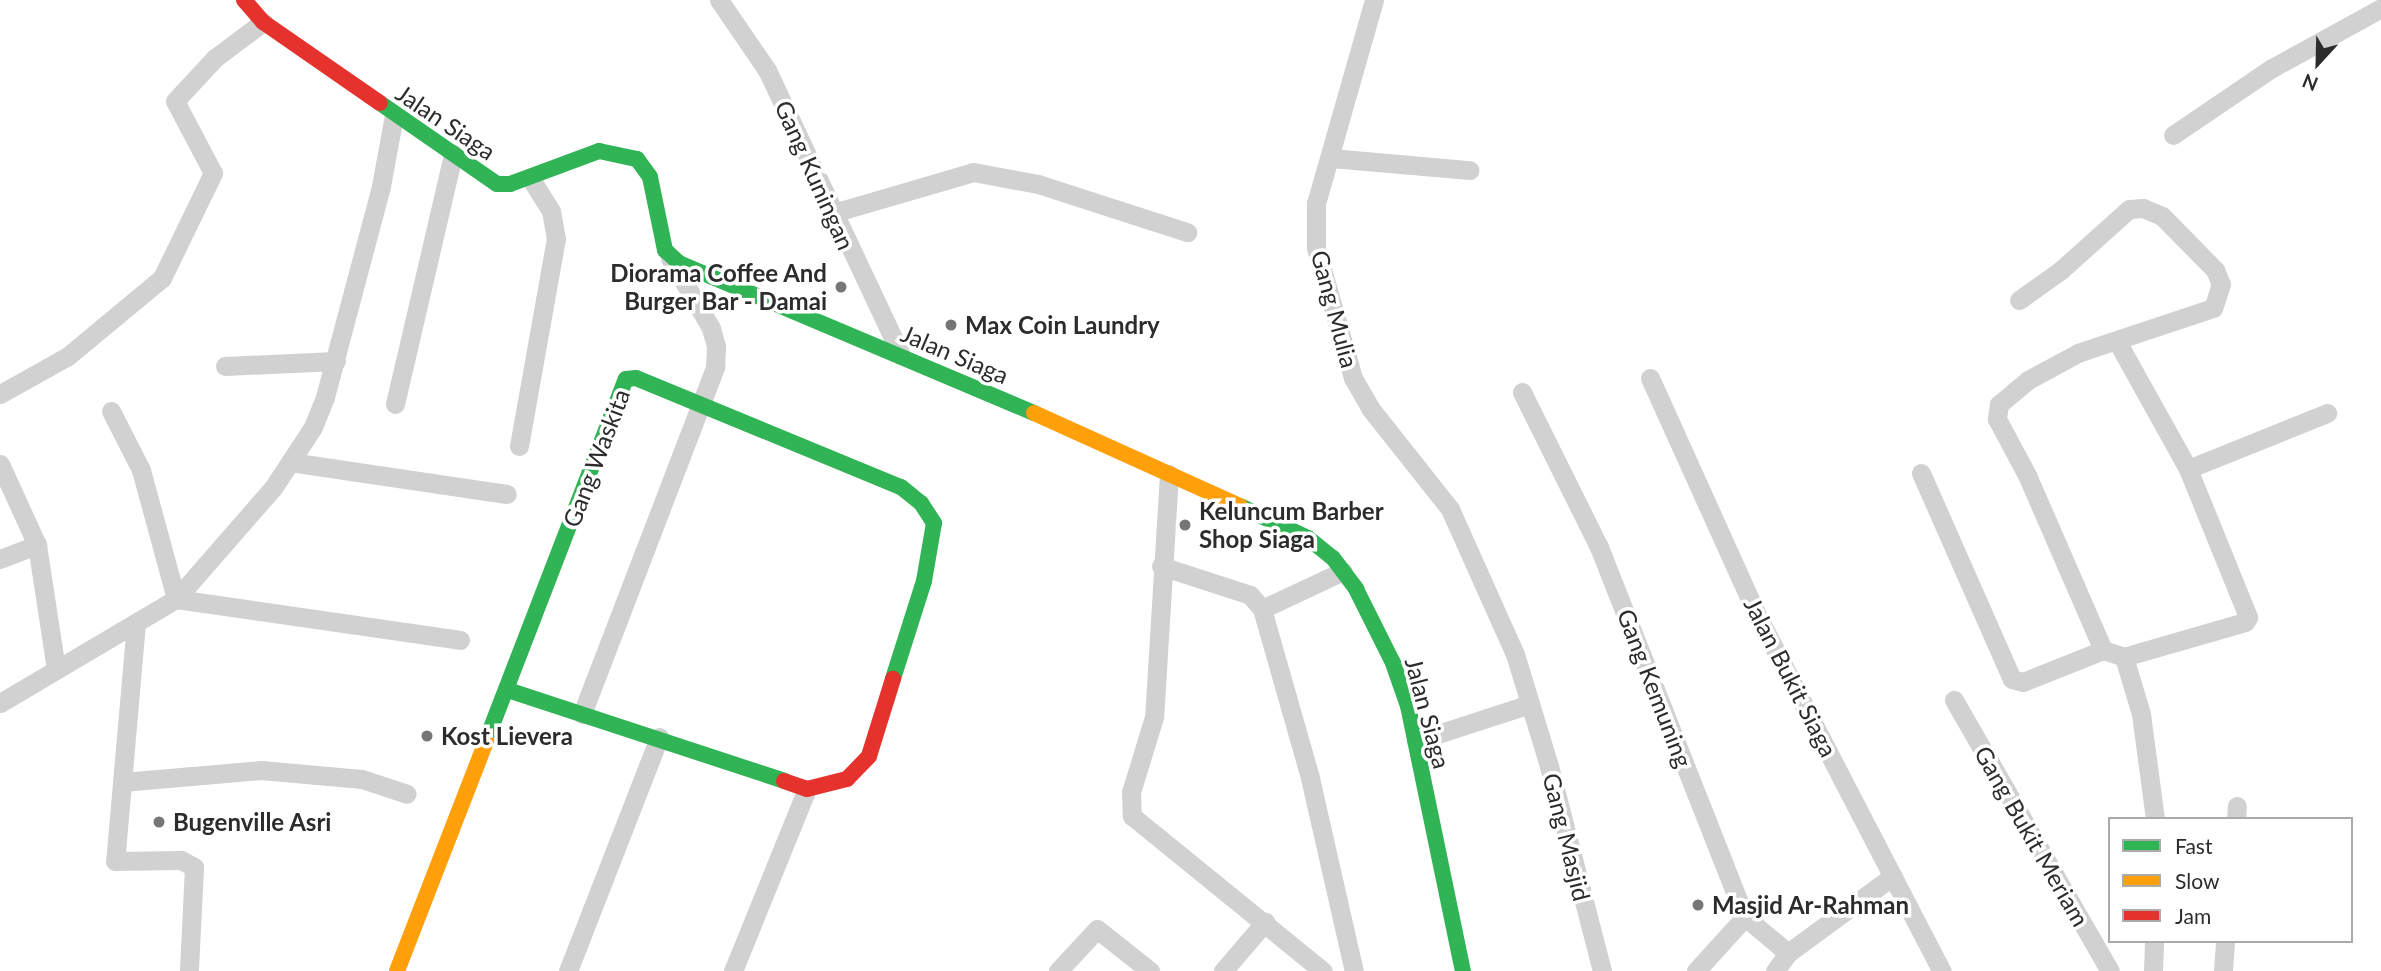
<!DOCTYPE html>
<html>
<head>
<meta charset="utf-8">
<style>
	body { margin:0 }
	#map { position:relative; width:2381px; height:971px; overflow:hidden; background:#fff; font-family:Lato,sans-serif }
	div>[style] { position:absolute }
	.street>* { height:19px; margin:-9.5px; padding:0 9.5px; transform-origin:9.5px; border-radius:9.5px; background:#d1d1d1 }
	.fast>* { height:16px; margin:-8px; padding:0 8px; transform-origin:8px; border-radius:8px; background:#30b455 }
	.slow>* { height:16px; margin:-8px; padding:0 8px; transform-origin:8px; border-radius:8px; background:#ff9f0a }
	.jam>* { height:16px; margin:-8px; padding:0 8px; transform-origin:8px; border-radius:8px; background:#e5322d }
	.dots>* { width:19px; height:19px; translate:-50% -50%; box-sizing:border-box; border:4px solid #fff; border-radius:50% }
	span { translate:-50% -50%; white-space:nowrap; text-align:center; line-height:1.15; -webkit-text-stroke:7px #fff; paint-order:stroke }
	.street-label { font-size:24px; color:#2c2c2c }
	.poi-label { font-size:24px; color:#2c2c2c; font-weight:700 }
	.right { translate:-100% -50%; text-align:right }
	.left { translate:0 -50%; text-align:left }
	.legend { position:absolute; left:2108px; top:817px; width:245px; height:126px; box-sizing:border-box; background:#fff; border:2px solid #ababab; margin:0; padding:9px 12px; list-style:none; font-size:21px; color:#2c2c2c }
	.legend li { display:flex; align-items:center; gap:14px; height:35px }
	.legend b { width:35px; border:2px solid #ababab }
	.north { position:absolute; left:2283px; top:28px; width:70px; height:70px; -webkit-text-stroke:5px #fff; paint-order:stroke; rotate:202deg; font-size:19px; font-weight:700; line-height:28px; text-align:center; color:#2c2c2c }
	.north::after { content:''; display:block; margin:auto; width:24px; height:32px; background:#2c2c2c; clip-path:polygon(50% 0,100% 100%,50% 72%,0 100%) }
</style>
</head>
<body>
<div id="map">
	<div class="street">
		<i style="left:719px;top:0;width:85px;rotate:55.6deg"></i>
		<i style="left:767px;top:70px;width:315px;rotate:64.8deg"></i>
		<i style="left:1374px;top:0;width:211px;rotate:105.9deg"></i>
		<i style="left:1316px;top:203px;width:45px;rotate:90deg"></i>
		<i style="left:1316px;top:248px;width:135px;rotate:74.1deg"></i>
		<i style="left:1353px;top:378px;width:34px;rotate:60deg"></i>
		<i style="left:1370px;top:408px;width:129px;rotate:51.6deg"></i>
		<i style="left:1450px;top:509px;width:159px;rotate:65.9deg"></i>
		<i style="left:1515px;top:654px;width:117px;rotate:73.1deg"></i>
		<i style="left:1549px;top:766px;width:212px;rotate:75.5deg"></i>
		<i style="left:2173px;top:135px;width:120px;rotate:-34.1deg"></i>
		<i style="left:2272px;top:68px;width:124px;rotate:-28.8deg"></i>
		<i style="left:1331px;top:158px;width:139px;rotate:5deg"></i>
		<i style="left:833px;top:213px;width:146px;rotate:-16.3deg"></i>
		<i style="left:973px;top:172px;width:66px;rotate:10.5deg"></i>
		<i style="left:1038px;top:184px;width:157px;rotate:17.9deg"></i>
		<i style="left:2019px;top:300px;width:52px;rotate:-35.5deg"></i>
		<i style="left:2061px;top:270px;width:91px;rotate:-41.9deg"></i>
		<i style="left:2129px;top:209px;width:14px;rotate:-4deg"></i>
		<i style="left:2143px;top:208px;width:21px;rotate:23deg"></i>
		<i style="left:2162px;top:216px;width:76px;rotate:45.5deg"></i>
		<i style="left:2215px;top:270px;width:15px;rotate:67deg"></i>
		<i style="left:2221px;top:284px;width:25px;rotate:108deg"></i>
		<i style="left:2213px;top:308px;width:142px;rotate:161.6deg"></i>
		<i style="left:2078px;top:353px;width:57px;rotate:151.6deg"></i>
		<i style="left:2028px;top:380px;width:38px;rotate:140deg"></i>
		<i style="left:1999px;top:404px;width:15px;rotate:98deg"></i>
		<i style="left:1997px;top:419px;width:64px;rotate:61.8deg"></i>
		<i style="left:2027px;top:475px;width:191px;rotate:66.5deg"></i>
		<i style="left:2103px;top:650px;width:22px;rotate:18deg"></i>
		<i style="left:2124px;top:657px;width:59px;rotate:73.4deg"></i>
		<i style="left:2141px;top:714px;width:106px;rotate:82.4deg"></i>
		<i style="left:2118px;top:343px;width:144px;rotate:60.9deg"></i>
		<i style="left:2188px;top:469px;width:160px;rotate:67.9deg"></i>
		<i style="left:2248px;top:617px;width:6px;rotate:121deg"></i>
		<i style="left:2245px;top:622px;width:126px;rotate:163.9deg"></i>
		<i style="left:225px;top:366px;width:111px;rotate:-2.6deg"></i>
		<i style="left:1650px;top:378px;width:256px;rotate:65.7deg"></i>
		<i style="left:1755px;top:611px;width:406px;rotate:62.6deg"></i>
		<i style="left:1522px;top:392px;width:173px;rotate:63.6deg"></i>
		<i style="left:1599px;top:547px;width:398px;rotate:68.5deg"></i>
		<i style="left:1745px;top:917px;width:56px;rotate:39.9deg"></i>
		<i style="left:0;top:394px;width:78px;rotate:-29.2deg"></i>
		<i style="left:68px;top:356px;width:122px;rotate:-39.7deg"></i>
		<i style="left:162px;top:278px;width:117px;rotate:-64.1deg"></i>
		<i style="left:213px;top:173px;width:81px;rotate:-117.8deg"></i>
		<i style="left:175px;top:101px;width:59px;rotate:-47.1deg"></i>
		<i style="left:215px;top:58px;width:60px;rotate:-36.9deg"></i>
		<i style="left:395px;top:404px;width:257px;rotate:-76.9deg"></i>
		<i style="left:111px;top:411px;width:66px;rotate:63deg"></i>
		<i style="left:141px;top:470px;width:134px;rotate:74.8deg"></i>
		<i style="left:176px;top:599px;width:287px;rotate:8.2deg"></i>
		<i style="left:519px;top:446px;width:210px;rotate:-79.9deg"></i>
		<i style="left:556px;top:239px;width:28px;rotate:-100deg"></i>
		<i style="left:551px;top:211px;width:39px;rotate:-122deg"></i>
		<i style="left:290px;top:462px;width:219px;rotate:8.4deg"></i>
		<i style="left:0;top:464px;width:89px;rotate:65.4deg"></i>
		<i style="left:37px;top:545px;width:125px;rotate:81.3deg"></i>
		<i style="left:2188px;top:469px;width:150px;rotate:-21.9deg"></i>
		<i style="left:1921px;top:473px;width:225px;rotate:66.2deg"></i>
		<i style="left:2012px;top:679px;width:11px;rotate:15deg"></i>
		<i style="left:2023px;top:682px;width:86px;rotate:-21.8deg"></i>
		<i style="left:1169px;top:474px;width:243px;rotate:93.5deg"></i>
		<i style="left:1154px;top:717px;width:78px;rotate:107deg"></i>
		<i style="left:1131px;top:792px;width:24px;rotate:88deg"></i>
		<i style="left:1132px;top:816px;width:246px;rotate:39.1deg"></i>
		<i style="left:0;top:559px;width:40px;rotate:-21deg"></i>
		<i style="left:1161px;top:566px;width:94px;rotate:18deg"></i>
		<i style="left:1250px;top:595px;width:18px;rotate:49deg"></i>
		<i style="left:1262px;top:609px;width:176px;rotate:74.1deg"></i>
		<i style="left:1310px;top:778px;width:198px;rotate:77.2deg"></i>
		<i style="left:1262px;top:609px;width:89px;rotate:-25.1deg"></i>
		<i style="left:136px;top:623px;width:239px;rotate:95deg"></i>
		<i style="left:115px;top:861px;width:66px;rotate:-0.9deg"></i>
		<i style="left:181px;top:860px;width:15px;rotate:28deg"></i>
		<i style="left:194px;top:867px;width:104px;rotate:92.8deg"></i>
		<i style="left:1954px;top:700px;width:313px;rotate:60.1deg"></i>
		<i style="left:0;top:703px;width:204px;rotate:-30.6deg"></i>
		<i style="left:176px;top:599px;width:147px;rotate:-48.9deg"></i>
		<i style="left:273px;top:488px;width:73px;rotate:-56.7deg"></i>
		<i style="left:313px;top:427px;width:32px;rotate:-68deg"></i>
		<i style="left:325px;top:397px;width:218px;rotate:-75.1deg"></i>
		<i style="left:381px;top:186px;width:72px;rotate:-79.6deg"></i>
		<i style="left:582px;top:714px;width:372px;rotate:-69deg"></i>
		<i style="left:715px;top:367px;width:21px;rotate:-87deg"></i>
		<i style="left:716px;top:346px;width:19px;rotate:-106deg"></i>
		<i style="left:711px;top:328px;width:81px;rotate:-120.4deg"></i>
		<i style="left:1416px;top:741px;width:120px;rotate:-18deg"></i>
		<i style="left:122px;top:782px;width:140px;rotate:-4.9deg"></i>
		<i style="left:261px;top:770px;width:101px;rotate:5.1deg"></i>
		<i style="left:362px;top:779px;width:47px;rotate:18.4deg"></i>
		<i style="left:2236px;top:819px;width:13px;rotate:-86deg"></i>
		<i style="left:568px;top:971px;width:251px;rotate:-68.7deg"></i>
		<i style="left:733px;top:971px;width:196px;rotate:-67.9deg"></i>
		<i style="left:1058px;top:971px;width:57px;rotate:-47.1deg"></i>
		<i style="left:1097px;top:929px;width:68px;rotate:38.4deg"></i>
		<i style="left:1223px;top:971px;width:65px;rotate:-49.4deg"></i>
		<i style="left:1696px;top:971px;width:73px;rotate:-47.8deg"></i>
		<i style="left:1775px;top:971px;width:22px;rotate:-54deg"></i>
		<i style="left:1788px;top:953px;width:130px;rotate:-36.3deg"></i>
		<i style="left:2153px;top:971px;width:30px;rotate:-88deg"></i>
		<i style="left:2223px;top:971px;width:30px;rotate:-86deg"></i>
	</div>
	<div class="fast">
		<i style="left:380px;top:103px;width:142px;rotate:34.7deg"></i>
		<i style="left:497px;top:184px;width:13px"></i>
		<i style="left:510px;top:184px;width:95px;rotate:-20.3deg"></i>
		<i style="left:599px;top:151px;width:39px;rotate:12deg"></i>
		<i style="left:637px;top:159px;width:22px;rotate:54deg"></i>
		<i style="left:650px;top:177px;width:75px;rotate:78.4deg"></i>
		<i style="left:665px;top:250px;width:19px;rotate:43deg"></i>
		<i style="left:679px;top:263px;width:385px;rotate:22.9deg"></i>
		<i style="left:1240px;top:506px;width:75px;rotate:25.2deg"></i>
		<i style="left:1308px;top:538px;width:32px;rotate:39deg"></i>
		<i style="left:1333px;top:558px;width:39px;rotate:53deg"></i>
		<i style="left:1356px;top:589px;width:83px;rotate:63.4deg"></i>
		<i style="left:1393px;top:663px;width:46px;rotate:70.8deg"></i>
		<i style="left:1408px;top:706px;width:271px;rotate:78.3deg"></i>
		<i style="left:508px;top:690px;width:291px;rotate:18.2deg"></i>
		<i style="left:486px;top:741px;width:388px;rotate:-68.9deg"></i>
		<i style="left:626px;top:379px;width:10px;rotate:-6deg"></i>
		<i style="left:636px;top:378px;width:287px;rotate:22.4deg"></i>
		<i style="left:901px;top:487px;width:26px;rotate:39deg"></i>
		<i style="left:921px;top:503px;width:24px;rotate:57deg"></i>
		<i style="left:934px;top:523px;width:59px;rotate:99.8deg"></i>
		<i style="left:924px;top:581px;width:103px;rotate:107.6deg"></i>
	</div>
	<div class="slow">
		<i style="left:1034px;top:413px;width:226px;rotate:24.3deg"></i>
		<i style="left:397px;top:971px;width:247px;rotate:-68.8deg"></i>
	</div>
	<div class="jam">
		<i style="left:244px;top:0;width:29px;rotate:49deg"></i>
		<i style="left:263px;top:22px;width:142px;rotate:34.7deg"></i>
		<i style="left:784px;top:781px;width:24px;rotate:19deg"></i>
		<i style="left:807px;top:789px;width:41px;rotate:-14deg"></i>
		<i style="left:847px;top:779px;width:32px;rotate:-46deg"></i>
		<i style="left:869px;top:756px;width:81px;rotate:-72.7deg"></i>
	</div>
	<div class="dots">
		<i style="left:841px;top:287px;background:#767676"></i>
		<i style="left:951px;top:325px;background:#767676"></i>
		<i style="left:1185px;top:525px;background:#767676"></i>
		<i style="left:427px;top:736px;background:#767676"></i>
		<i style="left:159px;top:822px;background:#767676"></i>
		<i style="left:1698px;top:905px;background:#767676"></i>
	</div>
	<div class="street-label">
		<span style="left:446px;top:122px;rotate:34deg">Jalan Siaga</span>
		<span style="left:815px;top:175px;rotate:66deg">Gang Kuningan</span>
		<span style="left:1335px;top:309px;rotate:75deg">Gang Mulia</span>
		<span style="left:955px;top:354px;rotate:23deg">Jalan Siaga</span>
		<span style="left:596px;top:458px;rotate:-69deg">Gang Waskita</span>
		<span style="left:1791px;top:677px;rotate:63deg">Jalan Bukit Siaga</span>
		<span style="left:1655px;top:688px;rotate:69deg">Gang Kemuning</span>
		<span style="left:1428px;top:713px;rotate:75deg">Jalan Siaga</span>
		<span style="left:2032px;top:836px;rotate:60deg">Gang Bukit Meriam</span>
		<span style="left:1567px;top:837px;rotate:76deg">Gang Masjid</span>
	</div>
	<div class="poi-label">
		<span class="right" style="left:827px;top:287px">Diorama Coffee And<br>Burger Bar - Damai</span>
		<span class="left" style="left:965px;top:325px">Max Coin Laundry</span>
		<span class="left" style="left:1199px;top:525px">Keluncum Barber<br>Shop Siaga</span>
		<span class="left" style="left:441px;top:736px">Kost Lievera</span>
		<span class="left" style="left:173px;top:822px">Bugenville Asri</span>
		<span class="left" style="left:1712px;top:905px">Masjid Ar-Rahman</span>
	</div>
	<ul class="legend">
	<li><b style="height:9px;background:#30b455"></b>Fast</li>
	<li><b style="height:9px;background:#ff9f0a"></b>Slow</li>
	<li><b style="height:9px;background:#e5322d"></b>Jam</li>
	</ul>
	<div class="north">N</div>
</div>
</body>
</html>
